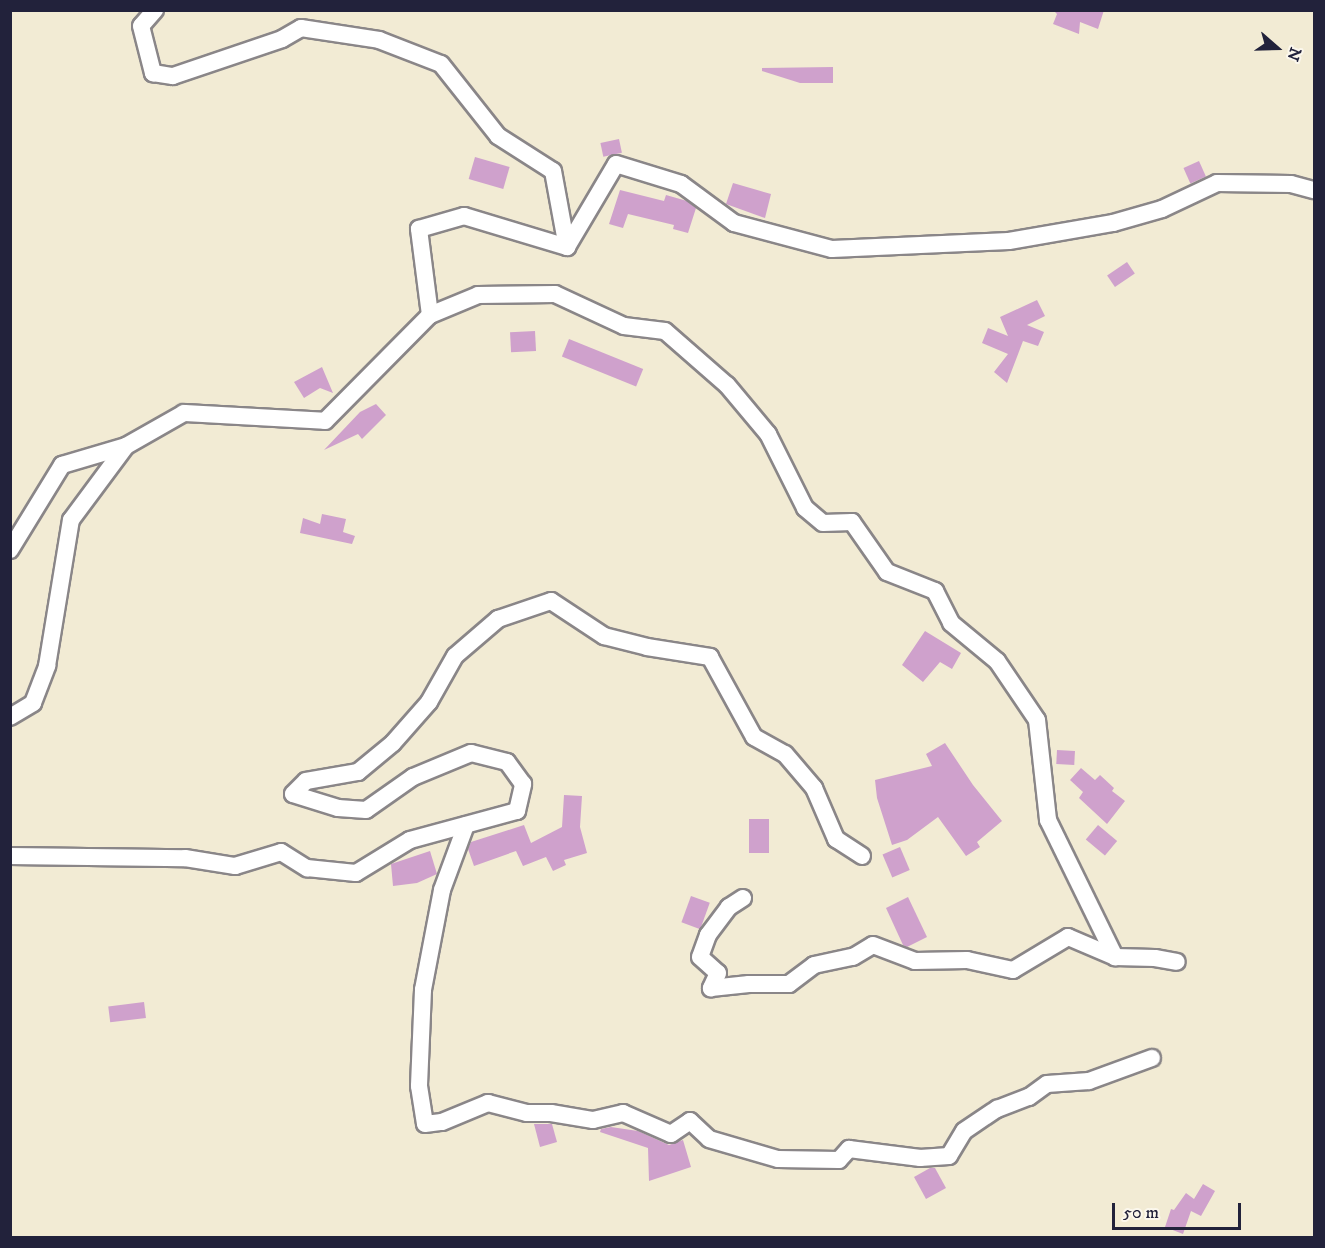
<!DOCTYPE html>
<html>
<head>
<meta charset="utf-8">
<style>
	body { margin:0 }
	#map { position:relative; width:1325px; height:1248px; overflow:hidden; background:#f2ebd4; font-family:"IM FELL DW Pica",serif }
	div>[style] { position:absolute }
	.building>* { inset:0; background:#cfa1cc; transform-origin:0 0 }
	.roads { filter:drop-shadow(2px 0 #8a8688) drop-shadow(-2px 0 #8a8688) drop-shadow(0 2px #8a8688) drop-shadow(0 -2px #8a8688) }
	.street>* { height:16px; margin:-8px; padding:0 8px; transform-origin:8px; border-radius:8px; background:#fff }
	span { translate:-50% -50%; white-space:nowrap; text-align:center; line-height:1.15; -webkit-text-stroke:4.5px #fbf7ec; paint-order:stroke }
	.frame { position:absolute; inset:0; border:12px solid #22223b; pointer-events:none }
	.north { position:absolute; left:1247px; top:18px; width:60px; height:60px; -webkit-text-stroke:4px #fbf7ec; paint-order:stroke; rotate:110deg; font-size:16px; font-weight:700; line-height:24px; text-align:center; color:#22223b }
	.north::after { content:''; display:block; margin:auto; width:21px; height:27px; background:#22223b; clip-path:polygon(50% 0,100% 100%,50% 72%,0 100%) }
	.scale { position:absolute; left:1112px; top:1203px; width:129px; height:27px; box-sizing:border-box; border:3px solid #22223b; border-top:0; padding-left:8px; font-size:18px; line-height:21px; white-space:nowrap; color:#22223b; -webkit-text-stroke:4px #fbf7ec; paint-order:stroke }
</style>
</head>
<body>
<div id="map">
	<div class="building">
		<i style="clip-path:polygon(1053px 10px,1104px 10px,1098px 29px,1080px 22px,1079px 34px,1053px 24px,1057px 14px)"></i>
		<i style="clip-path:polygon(833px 67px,833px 83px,800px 83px,762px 71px,762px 68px)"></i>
		<i style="left:619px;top:139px;width:14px;height:19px;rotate:78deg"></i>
		<i style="left:475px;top:157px;width:36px;height:23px;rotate:16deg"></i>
		<i style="left:1199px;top:161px;width:17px;height:17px;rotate:66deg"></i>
		<i style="clip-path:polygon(733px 183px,771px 194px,765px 218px,726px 204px)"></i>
		<i style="clip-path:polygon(620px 190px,664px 201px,666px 195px,687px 201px,696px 208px,688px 233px,673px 229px,674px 225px,628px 214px,623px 228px,609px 224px)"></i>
		<i style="left:1127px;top:262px;width:14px;height:24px;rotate:56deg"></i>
		<i style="clip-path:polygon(1037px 300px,1045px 316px,1027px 325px,1044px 332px,1038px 346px,1023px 341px,1007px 383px,994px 372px,1008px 354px,982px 343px,988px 328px,1008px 336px,1000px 317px)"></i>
		<i style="left:535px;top:331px;width:20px;height:25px;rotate:87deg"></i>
		<i style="left:569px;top:339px;width:80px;height:19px;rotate:22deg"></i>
		<i style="clip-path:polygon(322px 367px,333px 393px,320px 388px,304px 398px,294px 382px)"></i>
		<i style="clip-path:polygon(376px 404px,386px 415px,362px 439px,358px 434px,324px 450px,360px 412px)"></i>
		<i style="clip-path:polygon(322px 514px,346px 519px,343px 532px,355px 536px,352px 544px,300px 533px,303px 518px,320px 524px)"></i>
		<i style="clip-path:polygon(925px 631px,961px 653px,952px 669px,940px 662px,923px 682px,902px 665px)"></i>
		<i style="clip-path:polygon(945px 743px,973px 785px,1002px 821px,977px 842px,980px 847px,966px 856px,938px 817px,907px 840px,892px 845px,877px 798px,875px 780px,932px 766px,926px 754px)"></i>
		<i style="left:1057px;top:750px;width:18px;height:14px;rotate:3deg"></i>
		<i style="clip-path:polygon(1081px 768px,1095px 780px,1100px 775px,1114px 788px,1112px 791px,1125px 801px,1107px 824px,1079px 798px,1083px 792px,1070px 780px)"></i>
		<i style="clip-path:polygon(564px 795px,582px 796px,580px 827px,587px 853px,564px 860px,566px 865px,553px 871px,546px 857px,523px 866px,516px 851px,474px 866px,468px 849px,471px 842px,524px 825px,531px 843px,562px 827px)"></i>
		<i style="left:769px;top:819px;width:34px;height:20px;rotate:90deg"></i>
		<i style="left:1098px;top:825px;width:25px;height:19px;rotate:40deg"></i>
		<i style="left:900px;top:847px;width:25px;height:19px;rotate:67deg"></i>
		<i style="clip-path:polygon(430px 851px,437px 874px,417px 883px,393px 886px,391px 864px)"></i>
		<i style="left:691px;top:896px;width:20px;height:28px;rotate:20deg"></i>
		<i style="clip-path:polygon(908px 897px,927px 937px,907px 947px,903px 945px,886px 908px)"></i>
		<i style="left:144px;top:1002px;width:16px;height:36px;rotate:83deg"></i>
		<i style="clip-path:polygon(534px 1124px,552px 1124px,557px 1142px,540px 1147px)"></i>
		<i style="clip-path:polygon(611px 1127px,638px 1131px,669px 1145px,683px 1140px,691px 1167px,649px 1181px,648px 1148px,600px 1132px,601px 1129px)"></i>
		<i style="clip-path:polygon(930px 1168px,935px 1168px,946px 1188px,926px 1199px,914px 1177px)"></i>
		<i style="clip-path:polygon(1203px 1184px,1215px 1191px,1201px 1216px,1191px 1211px,1183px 1234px,1165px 1227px,1171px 1209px,1174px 1210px,1186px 1193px,1194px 1199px)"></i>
	</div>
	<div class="roads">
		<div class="street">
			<i style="left:155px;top:10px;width:21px;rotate:131deg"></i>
			<i style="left:141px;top:26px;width:49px;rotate:75.7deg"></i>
			<i style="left:153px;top:73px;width:20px;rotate:9deg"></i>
			<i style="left:173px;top:76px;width:115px;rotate:-18.7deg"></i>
			<i style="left:282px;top:39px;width:22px;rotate:-30deg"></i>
			<i style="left:301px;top:28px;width:79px;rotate:8.7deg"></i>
			<i style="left:379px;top:40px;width:66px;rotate:21.2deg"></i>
			<i style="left:441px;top:64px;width:92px;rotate:51.6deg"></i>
			<i style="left:498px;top:136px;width:65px;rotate:32.5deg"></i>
			<i style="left:553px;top:171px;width:77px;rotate:79.6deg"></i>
			<i style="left:430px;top:315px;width:52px;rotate:-22.6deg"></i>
			<i style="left:478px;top:295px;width:77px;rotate:-0.7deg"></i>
			<i style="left:555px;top:294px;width:76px;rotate:24.9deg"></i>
			<i style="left:624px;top:326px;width:41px;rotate:7deg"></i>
			<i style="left:665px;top:331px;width:82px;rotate:41.1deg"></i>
			<i style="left:727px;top:385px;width:64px;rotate:50.1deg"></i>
			<i style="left:768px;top:434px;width:83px;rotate:63.4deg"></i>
			<i style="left:805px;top:508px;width:23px;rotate:40deg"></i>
			<i style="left:823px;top:523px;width:29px;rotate:-2deg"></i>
			<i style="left:852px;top:522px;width:61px;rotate:55deg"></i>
			<i style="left:887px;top:572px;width:52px;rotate:21.6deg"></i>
			<i style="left:935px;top:591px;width:36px;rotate:63deg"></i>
			<i style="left:951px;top:623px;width:60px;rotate:39.6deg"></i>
			<i style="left:997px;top:661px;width:71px;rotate:55.9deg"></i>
			<i style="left:1037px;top:720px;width:101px;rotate:83.7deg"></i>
			<i style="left:1048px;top:820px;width:153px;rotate:63.9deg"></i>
			<i style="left:1115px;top:957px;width:40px;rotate:1.4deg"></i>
			<i style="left:1155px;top:958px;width:22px;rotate:10deg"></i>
			<i style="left:10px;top:550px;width:100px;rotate:-58.5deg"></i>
			<i style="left:62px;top:465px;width:67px;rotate:-16.5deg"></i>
			<i style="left:10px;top:717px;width:27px;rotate:-31deg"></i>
			<i style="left:33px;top:703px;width:40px;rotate:-69deg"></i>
			<i style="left:47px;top:666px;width:148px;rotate:-80.7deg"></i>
			<i style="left:71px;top:520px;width:92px;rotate:-53.4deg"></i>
			<i style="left:126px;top:446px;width:67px;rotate:-29.6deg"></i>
			<i style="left:184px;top:413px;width:141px;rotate:3.2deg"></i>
			<i style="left:325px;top:421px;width:149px;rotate:-45.3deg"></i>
			<i style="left:430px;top:315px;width:87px;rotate:-97.3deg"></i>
			<i style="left:419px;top:229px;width:47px;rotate:-16.1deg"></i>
			<i style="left:464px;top:216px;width:108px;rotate:16.8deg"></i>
			<i style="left:567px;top:247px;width:96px;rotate:-59.4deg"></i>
			<i style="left:616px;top:164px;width:68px;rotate:17.1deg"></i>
			<i style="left:681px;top:184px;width:66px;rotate:36.3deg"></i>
			<i style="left:734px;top:223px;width:101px;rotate:14.9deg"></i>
			<i style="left:832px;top:249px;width:177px;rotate:-2.6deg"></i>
			<i style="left:1009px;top:241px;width:106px;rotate:-9.8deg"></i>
			<i style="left:1113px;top:223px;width:51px;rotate:-15.9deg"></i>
			<i style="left:1162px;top:209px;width:61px;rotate:-25.3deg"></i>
			<i style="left:1217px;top:183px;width:74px;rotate:0.8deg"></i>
			<i style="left:1291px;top:184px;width:24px;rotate:15deg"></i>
			<i style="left:466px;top:825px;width:69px;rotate:110.3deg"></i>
			<i style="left:442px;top:890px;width:102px;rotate:100.8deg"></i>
			<i style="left:423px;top:990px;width:96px;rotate:92.4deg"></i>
			<i style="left:419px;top:1086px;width:38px;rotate:81deg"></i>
			<i style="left:425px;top:1124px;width:17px;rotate:-7deg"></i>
			<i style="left:442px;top:1122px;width:50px;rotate:-22.4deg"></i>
			<i style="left:488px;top:1103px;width:40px;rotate:14.4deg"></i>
			<i style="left:527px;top:1113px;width:24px"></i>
			<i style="left:551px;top:1113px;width:43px;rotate:9.5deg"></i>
			<i style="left:593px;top:1120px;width:31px;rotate:-13deg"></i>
			<i style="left:623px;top:1113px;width:52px;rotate:23.6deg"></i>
			<i style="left:671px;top:1134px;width:23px;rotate:-34deg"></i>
			<i style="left:690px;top:1121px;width:26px;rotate:43deg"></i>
			<i style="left:709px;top:1139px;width:72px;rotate:16.2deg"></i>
			<i style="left:778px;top:1159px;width:61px;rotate:0.9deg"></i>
			<i style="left:839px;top:1160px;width:15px;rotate:-48deg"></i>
			<i style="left:849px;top:1149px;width:72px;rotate:7.2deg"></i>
			<i style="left:920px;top:1158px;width:29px;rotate:-4deg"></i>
			<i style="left:949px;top:1156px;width:29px;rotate:-59deg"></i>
			<i style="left:964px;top:1131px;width:40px;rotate:-34deg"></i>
			<i style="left:997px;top:1109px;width:34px;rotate:-21deg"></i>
			<i style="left:1029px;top:1097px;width:22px;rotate:-36deg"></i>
			<i style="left:1047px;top:1084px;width:42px;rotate:-4.1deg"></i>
			<i style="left:1089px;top:1081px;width:67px;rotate:-20.1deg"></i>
			<i style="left:10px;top:856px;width:175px;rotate:0.7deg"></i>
			<i style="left:185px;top:858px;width:51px;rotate:9.1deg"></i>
			<i style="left:235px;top:866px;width:48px;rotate:-16.9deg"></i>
			<i style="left:281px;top:852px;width:31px;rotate:32deg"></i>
			<i style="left:307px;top:868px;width:49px;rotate:5.8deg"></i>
			<i style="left:356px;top:873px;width:63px;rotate:-31.4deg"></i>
			<i style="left:410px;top:840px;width:111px;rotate:-15.2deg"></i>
			<i style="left:517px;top:811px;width:28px;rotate:-77deg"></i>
			<i style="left:523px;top:784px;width:27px;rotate:-126deg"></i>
			<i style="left:507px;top:762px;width:37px;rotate:-166deg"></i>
			<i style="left:471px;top:753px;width:63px;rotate:157.5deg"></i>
			<i style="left:413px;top:777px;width:57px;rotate:144.9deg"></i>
			<i style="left:366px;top:810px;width:28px;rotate:-176deg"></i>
			<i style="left:338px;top:808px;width:47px;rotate:-162.7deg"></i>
			<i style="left:293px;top:794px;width:18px;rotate:-45deg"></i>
			<i style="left:306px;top:781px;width:53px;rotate:-9.8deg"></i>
			<i style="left:358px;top:772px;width:45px;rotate:-39.6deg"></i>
			<i style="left:393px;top:743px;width:55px;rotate:-48.7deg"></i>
			<i style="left:429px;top:702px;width:53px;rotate:-60.5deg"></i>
			<i style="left:455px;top:656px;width:57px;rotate:-40.7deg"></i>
			<i style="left:498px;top:619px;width:56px;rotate:-18.8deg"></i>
			<i style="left:551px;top:601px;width:64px;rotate:33.4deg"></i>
			<i style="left:604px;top:636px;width:44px;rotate:14.3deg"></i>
			<i style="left:647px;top:647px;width:64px;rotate:9deg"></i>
			<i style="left:710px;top:657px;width:91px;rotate:61.2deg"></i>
			<i style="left:754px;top:737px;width:35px;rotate:29deg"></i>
			<i style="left:785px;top:754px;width:45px;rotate:49.5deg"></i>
			<i style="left:814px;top:788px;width:56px;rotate:66.7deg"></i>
			<i style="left:836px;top:839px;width:31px;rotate:33deg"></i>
			<i style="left:743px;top:898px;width:17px;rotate:147deg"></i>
			<i style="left:729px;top:907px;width:35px;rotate:127deg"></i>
			<i style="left:708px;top:935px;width:23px;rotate:110deg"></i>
			<i style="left:700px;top:957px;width:24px;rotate:42deg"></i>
			<i style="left:718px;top:973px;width:17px;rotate:115deg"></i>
			<i style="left:711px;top:988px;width:38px;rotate:-6deg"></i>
			<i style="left:749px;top:984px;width:40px"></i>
			<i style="left:789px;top:984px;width:31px;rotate:-37deg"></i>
			<i style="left:814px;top:965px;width:40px;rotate:-12deg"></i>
			<i style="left:853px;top:957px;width:23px;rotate:-31deg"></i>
			<i style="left:873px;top:945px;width:45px;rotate:20.9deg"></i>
			<i style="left:915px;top:961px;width:52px;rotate:-1.1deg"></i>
			<i style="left:967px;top:960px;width:47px;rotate:12.3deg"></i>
			<i style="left:1013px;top:970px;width:64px;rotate:-31deg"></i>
			<i style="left:1068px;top:937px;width:51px;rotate:23.1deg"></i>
		</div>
	</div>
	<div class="frame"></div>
	<div class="north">N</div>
	<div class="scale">50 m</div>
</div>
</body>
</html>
